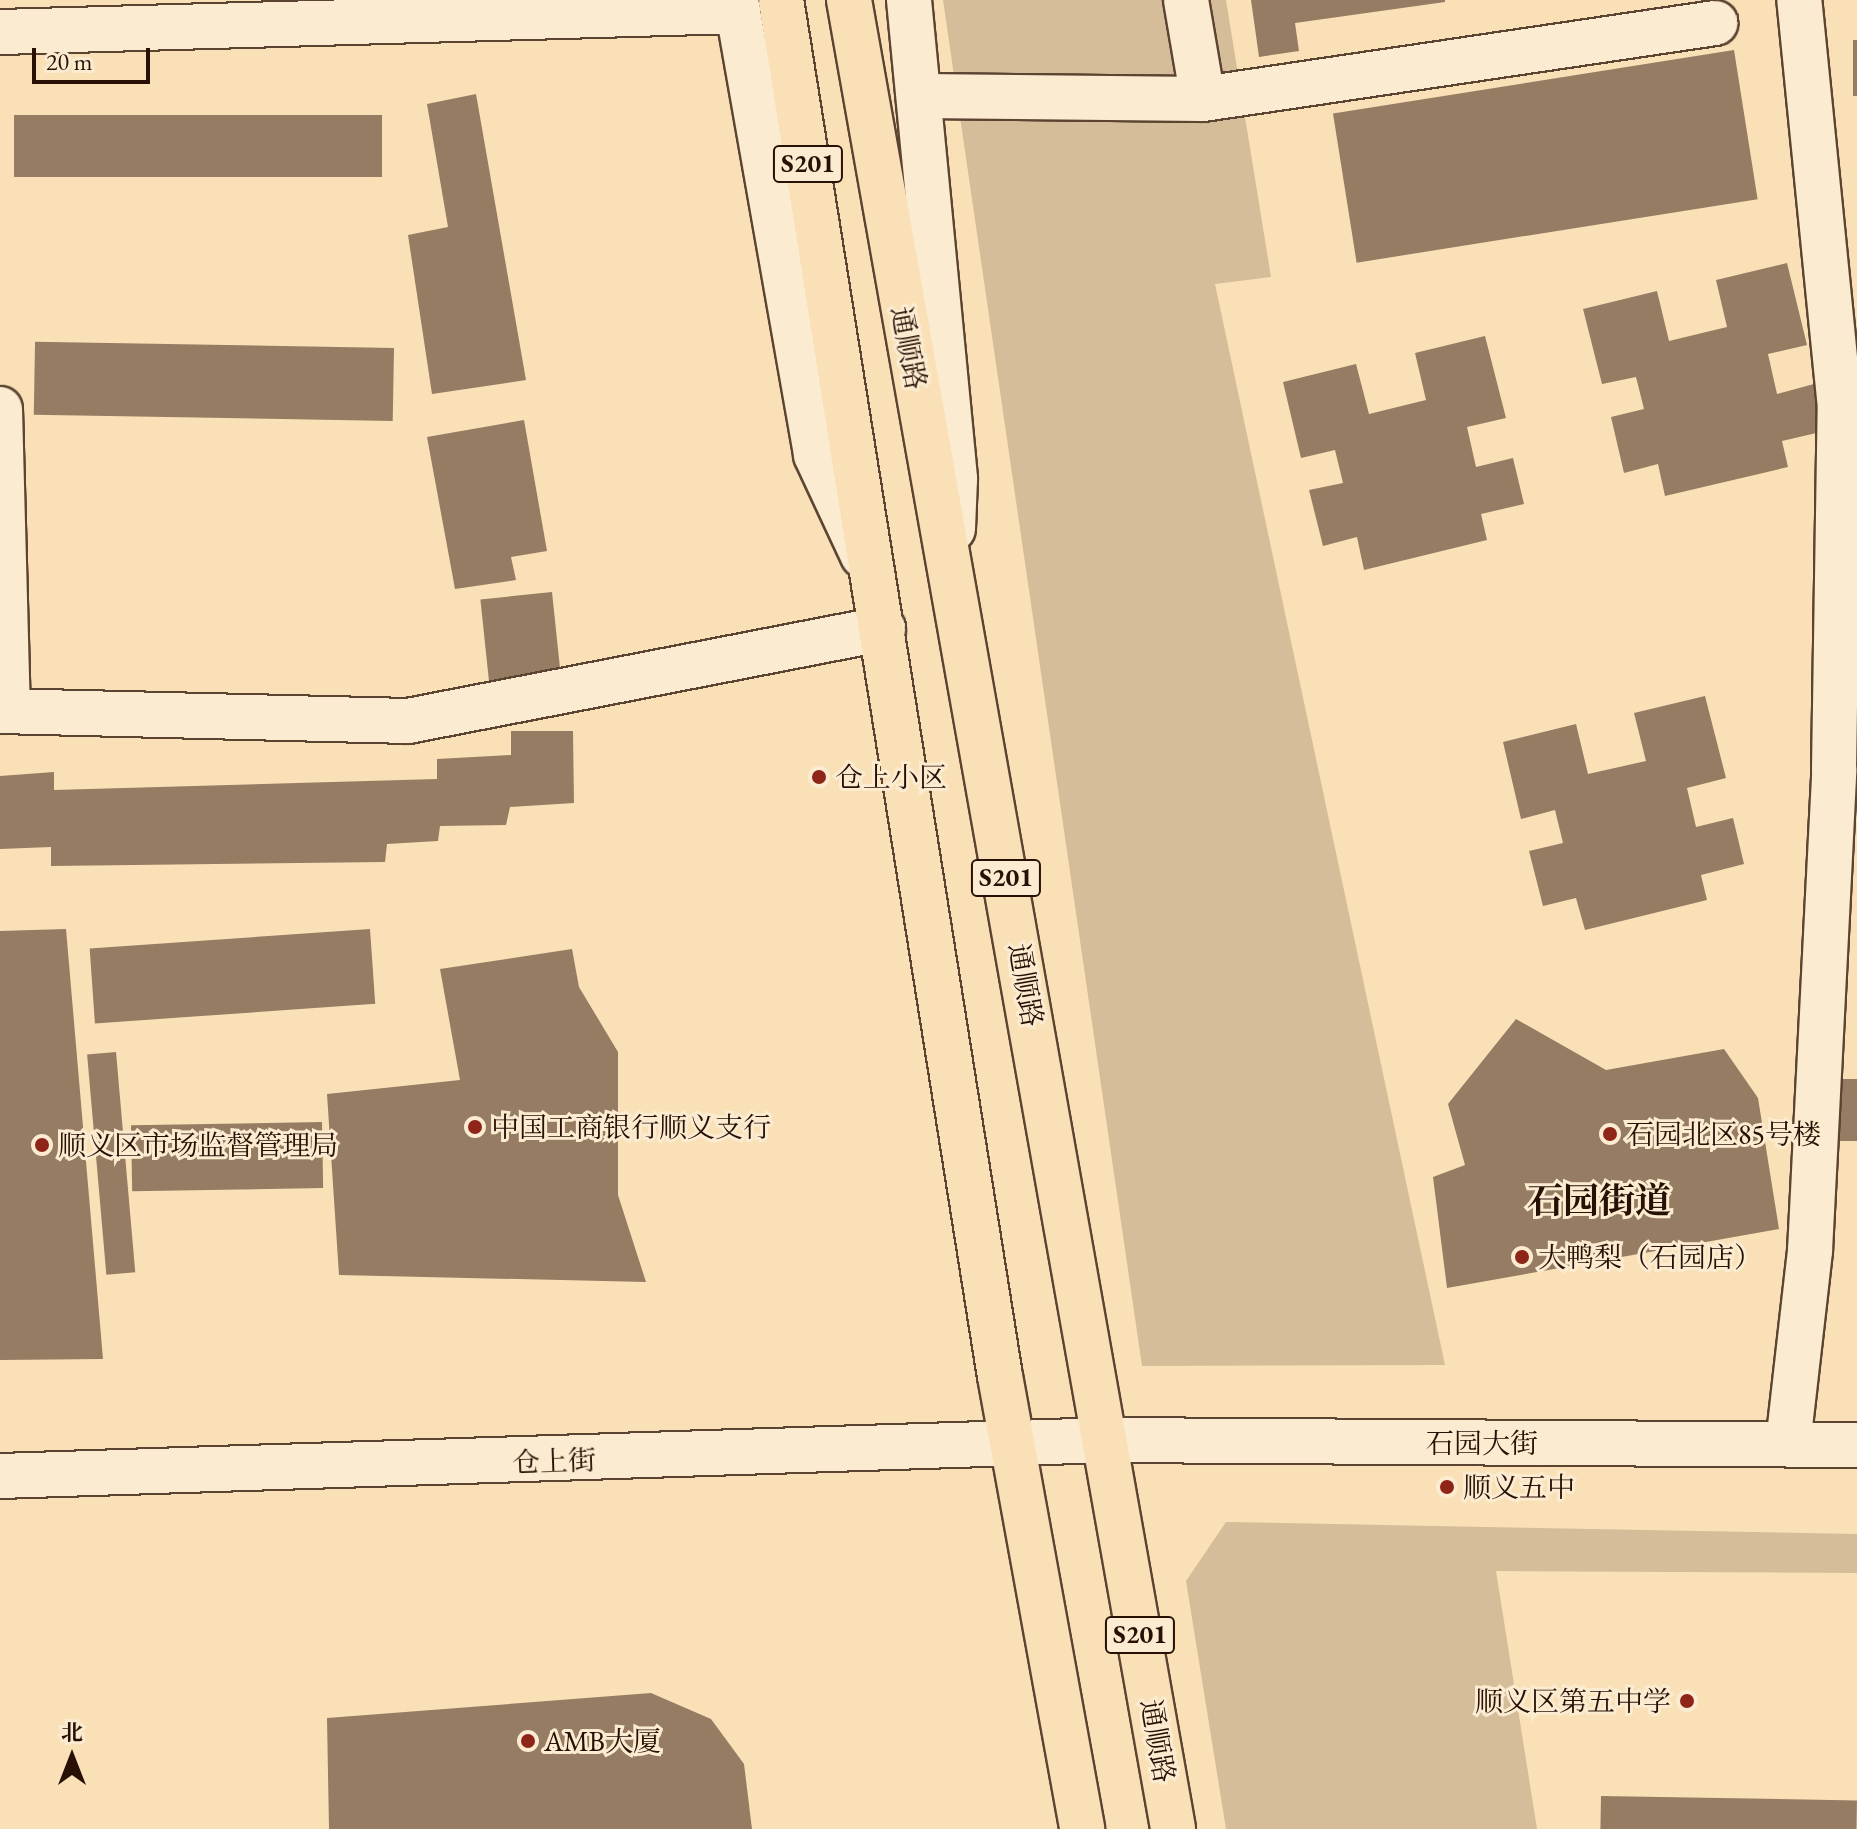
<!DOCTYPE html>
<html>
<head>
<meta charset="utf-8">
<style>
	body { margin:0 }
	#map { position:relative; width:1857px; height:1829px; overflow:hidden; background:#f9e0b7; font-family:"EB Garamond","Noto Serif SC",serif }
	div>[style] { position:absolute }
	.green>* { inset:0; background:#d5bd99 }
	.building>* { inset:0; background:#957c62; transform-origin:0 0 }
	.roads { filter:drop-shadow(2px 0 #5c4432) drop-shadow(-2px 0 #5c4432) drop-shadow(0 2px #5c4432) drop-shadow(0 -2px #5c4432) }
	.minor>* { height:44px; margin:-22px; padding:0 22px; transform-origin:22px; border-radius:22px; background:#fbebd0 }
	.major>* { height:44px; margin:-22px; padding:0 22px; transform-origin:22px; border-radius:22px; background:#f9e0b7 }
	.dots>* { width:22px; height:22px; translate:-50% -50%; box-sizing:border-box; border:4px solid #fbebd0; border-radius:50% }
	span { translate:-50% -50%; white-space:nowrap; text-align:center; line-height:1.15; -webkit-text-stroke:6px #fbebd0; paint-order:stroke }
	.shield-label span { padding:2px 6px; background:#fbebd0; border:2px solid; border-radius:6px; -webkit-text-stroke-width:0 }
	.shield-label { font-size:26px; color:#281005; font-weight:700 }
	.street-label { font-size:28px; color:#281005 }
	.poi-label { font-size:28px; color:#281005 }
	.left { translate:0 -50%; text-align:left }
	.right { translate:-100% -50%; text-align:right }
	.district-label { font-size:36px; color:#281005; font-weight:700 }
	.north { position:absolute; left:32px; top:1717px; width:80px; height:80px; -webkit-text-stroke:6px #fbebd0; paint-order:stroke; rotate:0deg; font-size:22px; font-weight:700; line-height:32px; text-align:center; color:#281005 }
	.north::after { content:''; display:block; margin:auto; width:28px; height:36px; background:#281005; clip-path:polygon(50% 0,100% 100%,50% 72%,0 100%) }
	.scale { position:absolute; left:32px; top:48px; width:118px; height:36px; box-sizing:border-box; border:4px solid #281005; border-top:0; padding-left:10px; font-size:24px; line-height:28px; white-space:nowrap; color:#281005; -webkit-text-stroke:6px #fbebd0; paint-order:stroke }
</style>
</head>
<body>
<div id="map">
	<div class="green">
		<i style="clip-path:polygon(943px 0,1226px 0,1271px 277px,1215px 284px,1445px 1365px,1142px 1366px)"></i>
		<i style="clip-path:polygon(1226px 1522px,1857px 1534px,1857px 1573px,1496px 1571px,1537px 1829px,1226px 1829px,1186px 1581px)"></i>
	</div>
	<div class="building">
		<i style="clip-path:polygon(1251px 0,1445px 0,1445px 2px,1295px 23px,1299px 51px,1259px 57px)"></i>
		<i style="left:1853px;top:40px;width:4px;height:56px"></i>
		<i style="left:1734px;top:50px;width:151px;height:406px;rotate:81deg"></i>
		<i style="clip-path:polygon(476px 94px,526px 380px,432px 394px,408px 235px,448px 227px,427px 104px)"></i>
		<i style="left:382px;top:115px;width:62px;height:368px;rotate:90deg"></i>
		<i style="clip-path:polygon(1787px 263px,1807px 345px,1768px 354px,1777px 394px,1814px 384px,1825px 431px,1782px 441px,1788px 467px,1665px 496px,1658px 464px,1624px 473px,1611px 417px,1644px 409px,1636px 377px,1602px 384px,1583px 309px,1657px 291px,1669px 341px,1727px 327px,1716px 280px)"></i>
		<i style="clip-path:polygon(1485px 336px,1506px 418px,1467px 427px,1476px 467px,1513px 458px,1524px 504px,1481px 514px,1487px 540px,1364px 570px,1357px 537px,1323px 546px,1309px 490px,1343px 483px,1335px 450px,1301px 458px,1283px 382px,1356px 364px,1369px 414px,1426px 400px,1415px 353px)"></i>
		<i style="left:394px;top:348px;width:73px;height:359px;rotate:91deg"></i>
		<i style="clip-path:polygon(524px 420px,547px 551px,511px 557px,516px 580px,455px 589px,427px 437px)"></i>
		<i style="left:552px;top:592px;width:91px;height:72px;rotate:84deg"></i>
		<i style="clip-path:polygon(1705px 696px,1726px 778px,1687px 788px,1696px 827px,1733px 818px,1744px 864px,1701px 875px,1707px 900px,1585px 930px,1576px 898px,1543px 906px,1529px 851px,1563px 843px,1555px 810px,1521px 819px,1503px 742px,1576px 724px,1588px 774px,1646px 761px,1634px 713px)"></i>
		<i style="clip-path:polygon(511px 731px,573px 731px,574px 803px,510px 807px,506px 825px,440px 826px,438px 841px,387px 844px,385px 862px,51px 866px,51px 847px,0 849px,0 776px,54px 772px,54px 790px,437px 779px,437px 759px,511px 755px)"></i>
		<i style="clip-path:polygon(66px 929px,103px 1359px,0 1360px,0 931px)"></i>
		<i style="left:370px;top:929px;width:75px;height:281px;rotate:86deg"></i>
		<i style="clip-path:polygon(572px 949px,579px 987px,618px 1052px,618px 1195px,646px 1282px,339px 1275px,327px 1094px,460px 1080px,440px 969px)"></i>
		<i style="clip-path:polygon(1516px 1019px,1606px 1070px,1724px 1049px,1758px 1098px,1779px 1229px,1447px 1288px,1433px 1177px,1465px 1165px,1448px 1104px)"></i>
		<i style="left:116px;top:1052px;width:221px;height:29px;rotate:85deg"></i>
		<i style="left:1839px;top:1079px;width:18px;height:62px"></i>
		<i style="left:322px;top:1122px;width:66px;height:191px;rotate:89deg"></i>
		<i style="clip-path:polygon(651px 1693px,711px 1719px,744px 1764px,752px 1829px,329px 1829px,327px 1718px)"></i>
		<i style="left:1601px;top:1796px;width:256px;height:33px;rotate:1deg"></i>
	</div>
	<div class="roads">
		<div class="minor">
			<i style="left:736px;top:0;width:462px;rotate:80deg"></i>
			<i style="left:816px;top:455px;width:111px;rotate:65deg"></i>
			<i style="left:909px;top:0;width:481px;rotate:84.5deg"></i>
			<i style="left:955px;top:479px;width:50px;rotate:92.3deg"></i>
			<i style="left:1186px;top:0;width:100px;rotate:80.3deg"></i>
			<i style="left:0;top:32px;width:738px;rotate:-1.63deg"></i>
			<i style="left:922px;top:96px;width:281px;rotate:0.6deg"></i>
			<i style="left:1203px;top:99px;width:518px;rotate:-8.44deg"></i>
			<i style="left:0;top:409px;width:302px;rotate:88.5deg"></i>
			<i style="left:0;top:711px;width:408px;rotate:1.4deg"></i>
			<i style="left:408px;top:721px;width:484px;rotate:-11deg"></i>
			<i style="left:1788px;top:1444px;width:194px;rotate:-83.5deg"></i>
			<i style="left:1810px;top:1251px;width:482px;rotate:-87.1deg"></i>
			<i style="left:1834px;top:770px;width:362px;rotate:-89.1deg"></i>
			<i style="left:1840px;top:408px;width:410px;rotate:-95.7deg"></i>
			<i style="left:0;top:1476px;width:1108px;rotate:-1.86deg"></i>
			<i style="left:1107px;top:1440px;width:750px;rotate:0.38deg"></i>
		</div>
		<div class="major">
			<i style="left:781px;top:0;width:1393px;rotate:80.96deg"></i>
			<i style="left:1000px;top:1376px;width:460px;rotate:79.7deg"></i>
			<i style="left:849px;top:0;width:1857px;rotate:79.95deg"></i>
		</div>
	</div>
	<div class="dots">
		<i style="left:819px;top:777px;background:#8f2418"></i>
		<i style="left:475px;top:1127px;background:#8f2418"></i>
		<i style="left:1610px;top:1134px;background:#8f2418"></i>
		<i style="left:42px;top:1145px;background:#8f2418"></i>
		<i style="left:1522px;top:1257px;background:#8f2418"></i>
		<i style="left:1447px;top:1487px;background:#8f2418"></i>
		<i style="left:1687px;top:1701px;background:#8f2418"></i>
		<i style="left:528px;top:1741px;background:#8f2418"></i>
	</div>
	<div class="shield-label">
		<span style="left:808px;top:164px">S201</span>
		<span style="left:1006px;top:878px">S201</span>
		<span style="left:1140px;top:1635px">S201</span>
	</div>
	<div class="street-label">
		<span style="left:909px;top:348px;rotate:79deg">通顺路</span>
		<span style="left:1026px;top:985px;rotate:80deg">通顺路</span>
		<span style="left:1482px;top:1443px">石园大街</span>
		<span style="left:554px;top:1461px;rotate:-2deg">仓上街</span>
		<span style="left:1158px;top:1741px;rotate:80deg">通顺路</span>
	</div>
	<div class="poi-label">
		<span class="left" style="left:835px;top:777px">仓上小区</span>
		<span class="left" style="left:491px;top:1127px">中国工商银行顺义支行</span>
		<span class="left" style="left:1626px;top:1134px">石园北区85号楼</span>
		<span class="left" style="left:58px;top:1145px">顺义区市场监督管理局</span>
		<span class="left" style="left:1538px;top:1257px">大鸭梨（石园店）</span>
		<span class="left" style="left:1463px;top:1487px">顺义五中</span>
		<span class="right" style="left:1671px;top:1701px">顺义区第五中学</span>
		<span class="left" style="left:544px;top:1741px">AMB大厦</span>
	</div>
	<div class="district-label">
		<span style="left:1599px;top:1201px">石园街道</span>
	</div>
	<div class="north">北</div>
	<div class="scale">20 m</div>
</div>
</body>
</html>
